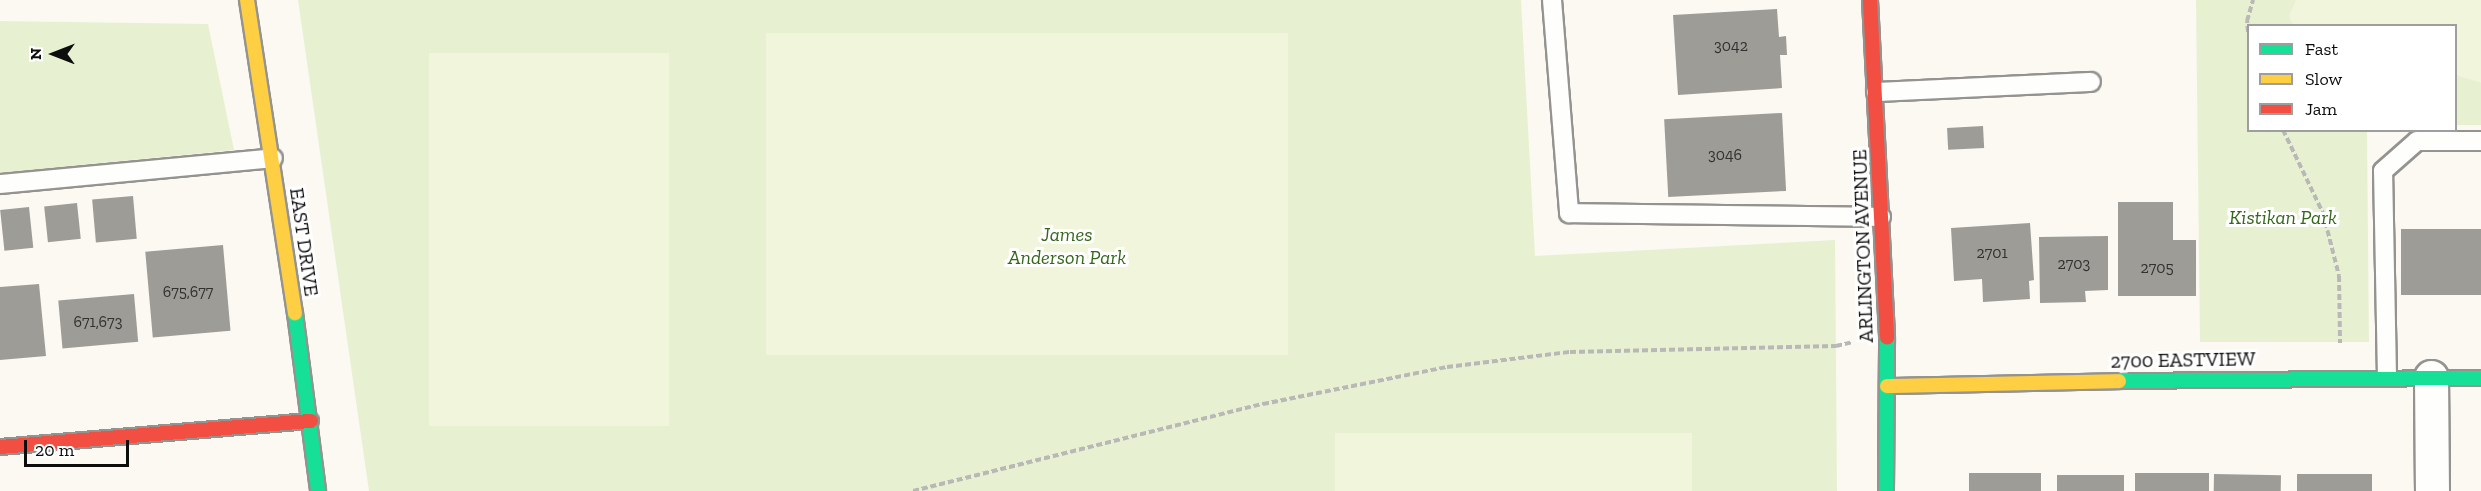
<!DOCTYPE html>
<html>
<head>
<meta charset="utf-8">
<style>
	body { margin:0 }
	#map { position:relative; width:2481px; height:491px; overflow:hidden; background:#fbf9f2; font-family:"Zilla Slab",serif }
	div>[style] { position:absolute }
	.green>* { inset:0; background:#e7f1d1 }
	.pitch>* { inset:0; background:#f1f5db; transform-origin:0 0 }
	.building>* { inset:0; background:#9e9c97; transform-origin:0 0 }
	.path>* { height:4px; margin-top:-2px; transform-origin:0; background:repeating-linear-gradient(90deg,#b8b8b6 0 6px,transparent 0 9px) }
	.roads { filter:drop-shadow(2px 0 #949390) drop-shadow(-2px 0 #949390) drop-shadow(0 2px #949390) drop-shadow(0 -2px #949390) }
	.lane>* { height:18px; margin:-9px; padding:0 9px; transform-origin:9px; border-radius:9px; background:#fefefd }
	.street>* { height:33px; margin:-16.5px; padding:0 16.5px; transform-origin:16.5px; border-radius:16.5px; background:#fefefd }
	.fast>* { height:14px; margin:-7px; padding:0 7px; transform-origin:7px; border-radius:7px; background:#16e098 }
	.slow>* { height:14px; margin:-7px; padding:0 7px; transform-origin:7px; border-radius:7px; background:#ffcf43 }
	.jam>* { height:14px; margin:-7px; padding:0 7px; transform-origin:7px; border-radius:7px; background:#f24e42 }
	span { translate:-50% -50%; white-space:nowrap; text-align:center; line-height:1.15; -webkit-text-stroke:6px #fff; paint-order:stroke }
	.number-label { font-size:16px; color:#313130 }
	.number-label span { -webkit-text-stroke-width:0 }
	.park-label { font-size:20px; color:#34671c; font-style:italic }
	.street-label { font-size:20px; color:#0d0d0d }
	.legend { position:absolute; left:2247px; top:24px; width:210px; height:108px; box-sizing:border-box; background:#fff; border:2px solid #9e9e9e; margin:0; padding:8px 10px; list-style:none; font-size:18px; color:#0d0d0d }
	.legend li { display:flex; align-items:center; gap:12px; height:30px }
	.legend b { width:30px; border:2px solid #9e9e9e }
	.north { position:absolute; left:24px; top:24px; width:60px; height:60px; -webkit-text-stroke:4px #fff; paint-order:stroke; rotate:270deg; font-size:16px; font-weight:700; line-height:24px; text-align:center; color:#0d0d0d }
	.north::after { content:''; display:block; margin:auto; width:21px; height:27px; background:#0d0d0d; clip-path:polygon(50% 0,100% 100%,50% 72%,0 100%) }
	.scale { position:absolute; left:24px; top:440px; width:105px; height:27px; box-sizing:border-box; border:3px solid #0d0d0d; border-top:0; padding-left:8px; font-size:18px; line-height:21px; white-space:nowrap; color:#0d0d0d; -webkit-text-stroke:4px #fff; paint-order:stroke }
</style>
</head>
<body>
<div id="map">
	<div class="green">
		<i style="clip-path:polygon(298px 0,1521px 0,1535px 256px,1835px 240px,1837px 491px,369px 491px)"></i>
		<i style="clip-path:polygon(2196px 0,2481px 0,2481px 125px,2456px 125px,2456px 26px,2248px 26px,2248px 130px,2367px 131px,2369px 342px,2200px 342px)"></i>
		<i style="clip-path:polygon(0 21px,208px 24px,234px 150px,0 173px)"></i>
	</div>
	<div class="pitch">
		<i style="clip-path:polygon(2296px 0,2481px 0,2481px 83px,2456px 75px,2456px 26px,2293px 25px,2289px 16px)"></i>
		<i style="left:766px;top:33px;width:522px;height:322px"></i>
		<i style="left:429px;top:53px;width:240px;height:373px"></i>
		<i style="left:1692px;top:433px;width:58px;height:357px;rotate:90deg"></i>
	</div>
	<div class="building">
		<i style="clip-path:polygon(1777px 9px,1779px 37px,1786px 36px,1787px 55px,1780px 55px,1782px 88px,1678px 95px,1673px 15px)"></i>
		<i style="left:1782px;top:113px;width:78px;height:118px;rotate:87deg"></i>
		<i style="left:1983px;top:126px;width:22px;height:36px;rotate:87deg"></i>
		<i style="left:133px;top:196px;width:43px;height:41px;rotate:85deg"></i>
		<i style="clip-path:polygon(2118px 202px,2173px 202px,2173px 240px,2196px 240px,2196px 296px,2118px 296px)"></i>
		<i style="left:77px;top:203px;width:36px;height:33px;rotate:84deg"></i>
		<i style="left:29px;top:207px;width:41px;height:29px;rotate:84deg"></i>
		<i style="clip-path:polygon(2030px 223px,2034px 280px,2029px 281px,2030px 299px,1983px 302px,1982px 279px,1954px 281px,1951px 228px)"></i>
		<i style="left:2401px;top:229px;width:80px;height:66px"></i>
		<i style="clip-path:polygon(2108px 236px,2108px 290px,2085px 291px,2086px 302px,2040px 303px,2039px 237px)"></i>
		<i style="left:223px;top:245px;width:86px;height:78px;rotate:85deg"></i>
		<i style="clip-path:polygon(39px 284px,46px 356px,0 360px,0 287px)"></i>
		<i style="left:134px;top:294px;width:48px;height:76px;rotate:85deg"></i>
		<i style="left:1969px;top:473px;width:72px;height:18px"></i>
		<i style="left:2135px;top:473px;width:74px;height:18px"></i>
		<i style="left:2214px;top:474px;width:67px;height:17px;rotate:1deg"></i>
		<i style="left:2297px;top:474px;width:75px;height:17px"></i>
		<i style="left:2057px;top:475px;width:67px;height:16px"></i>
	</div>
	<div class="path">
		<i style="left:2248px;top:32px;width:11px;rotate:-95deg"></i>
		<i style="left:2247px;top:21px;width:22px;rotate:-74deg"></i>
		<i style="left:2283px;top:130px;width:92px;rotate:64.3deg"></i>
		<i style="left:2323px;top:213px;width:65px;rotate:75.7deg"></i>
		<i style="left:2339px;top:276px;width:67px;rotate:89.1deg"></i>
		<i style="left:913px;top:491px;width:361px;rotate:-14deg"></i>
		<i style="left:1263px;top:404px;width:188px;rotate:-11.4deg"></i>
		<i style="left:1447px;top:367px;width:124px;rotate:-7deg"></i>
		<i style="left:1570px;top:352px;width:266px;rotate:-1.3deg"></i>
		<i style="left:1836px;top:346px;width:17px;rotate:-13deg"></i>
	</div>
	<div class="roads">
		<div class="lane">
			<i style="left:1552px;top:0;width:214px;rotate:85.4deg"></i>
			<i style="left:1569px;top:213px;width:312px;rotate:0.7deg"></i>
			<i style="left:1876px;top:92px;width:215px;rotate:-2.7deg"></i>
			<i style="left:0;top:184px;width:274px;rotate:-5.4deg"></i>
			<i style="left:2387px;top:377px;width:206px;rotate:-91.1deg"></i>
			<i style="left:2383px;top:171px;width:45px;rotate:-41.4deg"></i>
			<i style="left:2417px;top:141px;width:64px"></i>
		</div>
		<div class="street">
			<i style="left:2431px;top:377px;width:114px;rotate:89.5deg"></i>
		</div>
		<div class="fast">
			<i style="left:295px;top:313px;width:179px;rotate:82.6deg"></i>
			<i style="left:2119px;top:381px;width:362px;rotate:-0.5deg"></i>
			<i style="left:1886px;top:491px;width:153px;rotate:-89.6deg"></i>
		</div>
		<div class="slow">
			<i style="left:247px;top:0;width:317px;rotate:81.3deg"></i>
			<i style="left:1887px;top:386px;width:232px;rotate:-1.2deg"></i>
		</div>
		<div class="jam">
			<i style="left:1870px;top:0;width:338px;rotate:87.1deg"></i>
			<i style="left:0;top:447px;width:312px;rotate:-4.8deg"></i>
		</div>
	</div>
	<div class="number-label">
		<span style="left:1731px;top:46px">3042</span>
		<span style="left:1725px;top:155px">3046</span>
		<span style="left:1992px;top:253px">2701</span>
		<span style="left:2074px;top:264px">2703</span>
		<span style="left:2157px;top:268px">2705</span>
		<span style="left:188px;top:292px">675,677</span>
		<span style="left:98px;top:322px">671,673</span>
	</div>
	<div class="park-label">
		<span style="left:2283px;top:217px">Kistikan Park</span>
		<span style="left:1067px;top:246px">James<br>Anderson Park</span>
	</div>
	<div class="street-label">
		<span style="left:304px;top:242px;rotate:82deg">EAST DRIVE</span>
		<span style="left:1863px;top:246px;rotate:-92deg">ARLINGTON AVENUE</span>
		<span style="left:2183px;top:360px;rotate:-1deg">2700 EASTVIEW</span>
	</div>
	<ul class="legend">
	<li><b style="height:8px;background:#16e098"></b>Fast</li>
	<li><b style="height:8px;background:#ffcf43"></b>Slow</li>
	<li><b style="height:8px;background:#f24e42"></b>Jam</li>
	</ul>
	<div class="north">N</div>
	<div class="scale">20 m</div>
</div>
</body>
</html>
